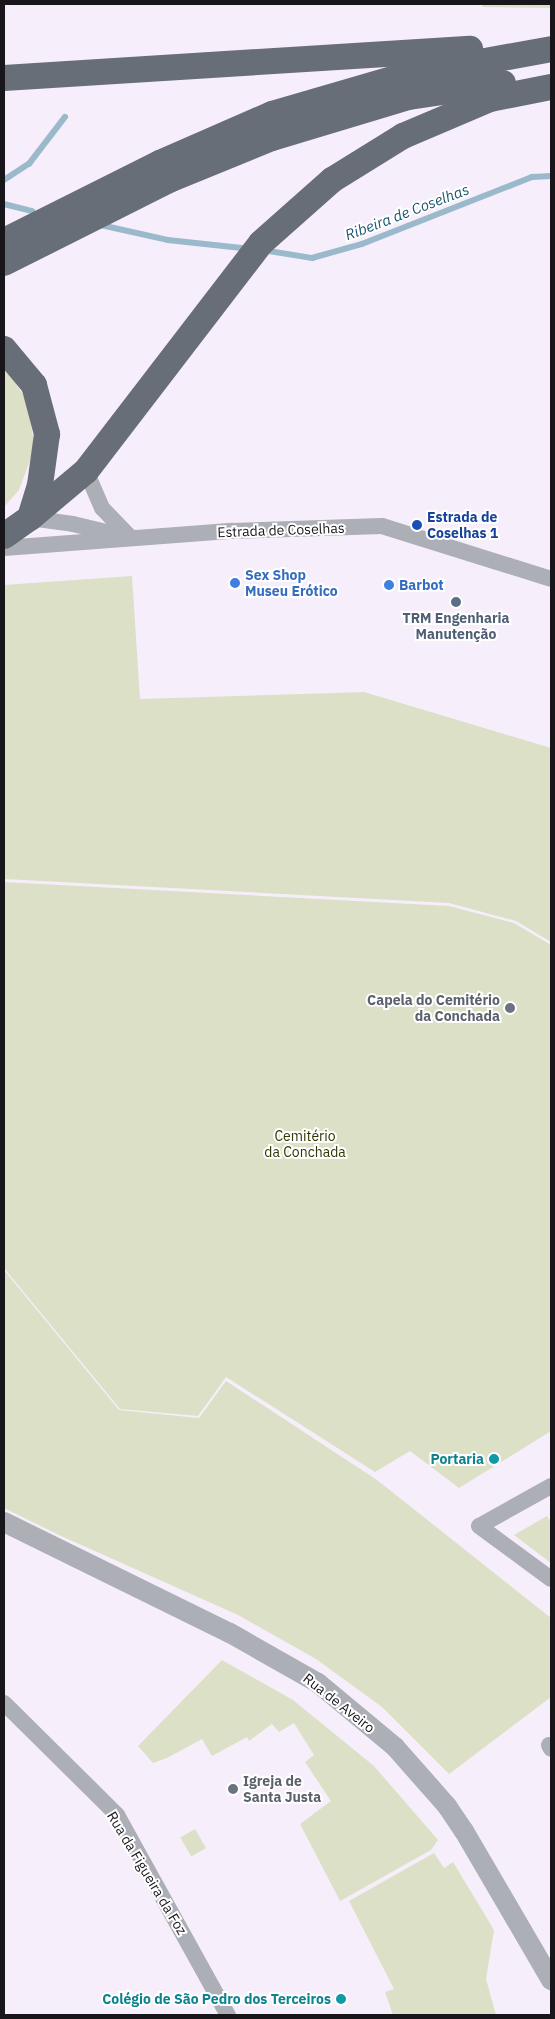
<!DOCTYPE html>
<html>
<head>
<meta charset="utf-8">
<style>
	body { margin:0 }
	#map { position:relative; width:555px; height:2019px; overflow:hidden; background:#f7eefb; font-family:"IBM Plex Sans",sans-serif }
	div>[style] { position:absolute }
	.green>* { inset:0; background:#dce0c6; transform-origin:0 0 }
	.stream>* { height:5.5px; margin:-2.75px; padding:0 2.75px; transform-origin:2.75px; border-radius:2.75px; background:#9ab9cb }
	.minor>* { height:16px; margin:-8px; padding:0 8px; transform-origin:8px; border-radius:8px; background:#acafb5 }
	.tertiary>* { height:20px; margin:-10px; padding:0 10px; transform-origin:10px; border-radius:10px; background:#acafb5 }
	.trunk>* { height:26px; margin:-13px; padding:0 13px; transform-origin:13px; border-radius:13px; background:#686e78 }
	.dots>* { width:14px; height:14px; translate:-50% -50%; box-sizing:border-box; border:2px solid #fff; border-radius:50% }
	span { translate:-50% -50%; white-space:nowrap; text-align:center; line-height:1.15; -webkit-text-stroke:4px #fff; paint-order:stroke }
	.transit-label { font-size:14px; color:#164399; font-weight:700 }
	.left { translate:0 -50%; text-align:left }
	.street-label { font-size:14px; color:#19161b }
	.shop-label { font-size:14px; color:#366cbe; font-weight:700 }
	.service-label { font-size:14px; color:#4e5e75; font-weight:700 }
	.worship-label { font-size:14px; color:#5b616d; font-weight:700 }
	.right { translate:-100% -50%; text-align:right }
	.park-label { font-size:14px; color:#323600 }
	.culture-label { font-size:14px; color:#0d838f; font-weight:700 }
	.water-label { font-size:15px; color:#1c566f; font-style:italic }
	.frame { position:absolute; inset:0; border:5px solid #19161b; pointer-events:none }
</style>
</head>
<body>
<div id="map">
	<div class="green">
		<i style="clip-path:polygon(483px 4px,551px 4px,551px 8px,482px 7px)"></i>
		<i style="clip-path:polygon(4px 366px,26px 399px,35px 447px,19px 490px,4px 507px)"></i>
		<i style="clip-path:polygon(132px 576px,140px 699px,364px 692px,551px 748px,551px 942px,516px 921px,449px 903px,4px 879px,4px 585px)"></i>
		<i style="clip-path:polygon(4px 882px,449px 906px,514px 923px,551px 945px,551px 1431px,459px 1488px,410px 1451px,375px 1472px,226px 1377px,198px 1416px,120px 1409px,4px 1268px)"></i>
		<i style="clip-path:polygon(4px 1270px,119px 1410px,199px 1418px,226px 1381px,377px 1480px,551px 1618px,551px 1697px,449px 1774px,382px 1707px,316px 1659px,238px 1615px,59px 1535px,4px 1508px)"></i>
		<i style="clip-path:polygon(547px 1516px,551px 1522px,551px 1563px,514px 1535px)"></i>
		<i style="clip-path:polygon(222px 1660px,293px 1700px,374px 1766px,438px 1840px,431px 1850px,340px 1901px,300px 1824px,331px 1801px,305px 1762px,314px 1755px,294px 1723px,279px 1732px,272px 1724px,249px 1741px,247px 1737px,212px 1756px,202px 1739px,167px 1758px,153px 1763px,138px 1746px)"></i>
		<i style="left:195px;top:1829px;width:22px;height:17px;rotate:60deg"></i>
		<i style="clip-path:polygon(434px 1853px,444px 1868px,453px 1862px,494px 1930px,486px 1979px,496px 2015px,393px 2015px,385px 1992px,394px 1989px,349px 1901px)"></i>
	</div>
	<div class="stream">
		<i style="left:4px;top:180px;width:30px;rotate:-33deg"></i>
		<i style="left:29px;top:164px;width:59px;rotate:-52.5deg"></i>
		<i style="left:4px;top:204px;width:29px;rotate:14deg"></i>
		<i style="left:101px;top:225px;width:69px;rotate:12.6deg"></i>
		<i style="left:168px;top:240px;width:74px;rotate:6.2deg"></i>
		<i style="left:269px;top:251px;width:44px;rotate:9.2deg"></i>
		<i style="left:312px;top:258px;width:52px;rotate:-15.6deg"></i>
		<i style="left:362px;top:244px;width:183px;rotate:-21.5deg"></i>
		<i style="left:532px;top:177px;width:19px;rotate:-3deg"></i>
	</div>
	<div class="minor">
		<i style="left:86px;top:471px;width:40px;rotate:66.6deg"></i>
		<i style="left:102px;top:508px;width:40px;rotate:46deg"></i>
		<i style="left:30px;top:518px;width:43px;rotate:7.9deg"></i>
		<i style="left:73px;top:524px;width:43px;rotate:13.4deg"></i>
		<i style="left:4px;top:548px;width:229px;rotate:-4.3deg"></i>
		<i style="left:232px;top:531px;width:150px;rotate:-1.9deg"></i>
		<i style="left:382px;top:526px;width:177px;rotate:17.4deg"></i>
		<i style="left:551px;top:1486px;width:82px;rotate:150.9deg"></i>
		<i style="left:479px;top:1526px;width:89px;rotate:36.4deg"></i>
		<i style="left:4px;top:1703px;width:159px;rotate:44.7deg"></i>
		<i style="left:117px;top:1815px;width:229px;rotate:61deg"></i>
		<i style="left:549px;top:1745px;width:4px;rotate:63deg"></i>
	</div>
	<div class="tertiary">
		<i style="left:4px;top:1522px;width:252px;rotate:26.2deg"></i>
		<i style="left:230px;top:1633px;width:101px;rotate:29.6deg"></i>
		<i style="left:318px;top:1683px;width:100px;rotate:39.7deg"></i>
		<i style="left:395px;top:1747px;width:79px;rotate:48.6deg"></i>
		<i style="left:447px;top:1806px;width:30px;rotate:56deg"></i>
		<i style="left:464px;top:1831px;width:173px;rotate:59.7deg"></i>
	</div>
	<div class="trunk">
		<i style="left:4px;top:78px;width:467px;rotate:-3.6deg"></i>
		<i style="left:4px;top:241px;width:174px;rotate:-26.6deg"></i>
		<i style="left:160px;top:163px;width:122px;rotate:-23.6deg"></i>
		<i style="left:272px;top:114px;width:136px;rotate:-16.2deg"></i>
		<i style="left:403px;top:76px;width:150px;rotate:-10.3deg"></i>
		<i style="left:4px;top:263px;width:185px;rotate:-26.7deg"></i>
		<i style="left:169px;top:180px;width:111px;rotate:-22.2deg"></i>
		<i style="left:272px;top:138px;width:143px;rotate:-16.7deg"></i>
		<i style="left:409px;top:97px;width:95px;rotate:-8.5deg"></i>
		<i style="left:4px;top:349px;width:47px;rotate:50.2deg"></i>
		<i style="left:34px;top:385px;width:51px;rotate:75.1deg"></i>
		<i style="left:47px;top:434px;width:51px;rotate:97.8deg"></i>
		<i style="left:40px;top:485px;width:34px;rotate:107deg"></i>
		<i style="left:4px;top:536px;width:32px;rotate:-35deg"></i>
		<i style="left:30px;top:518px;width:73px;rotate:-40deg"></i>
		<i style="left:86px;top:471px;width:287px;rotate:-52.5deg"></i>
		<i style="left:261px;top:243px;width:95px;rotate:-41.6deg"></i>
		<i style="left:332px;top:180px;width:84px;rotate:-31.8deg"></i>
		<i style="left:403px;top:136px;width:95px;rotate:-23deg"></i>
		<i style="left:490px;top:99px;width:62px;rotate:-11.1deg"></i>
	</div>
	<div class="dots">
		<i style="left:417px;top:525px;background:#1a4fb4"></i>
		<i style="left:235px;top:583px;background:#3f7fe0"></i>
		<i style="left:389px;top:585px;background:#3f7fe0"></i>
		<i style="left:456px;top:602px;background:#5c6f8a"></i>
		<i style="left:510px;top:1008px;background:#6b7280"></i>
		<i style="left:494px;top:1459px;background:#0f9aa8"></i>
		<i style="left:233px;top:1789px;background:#6b7280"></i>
		<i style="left:341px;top:1999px;background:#0f9aa8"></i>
	</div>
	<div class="transit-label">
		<span class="left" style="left:427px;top:525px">Estrada de<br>Coselhas 1</span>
	</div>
	<div class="street-label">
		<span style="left:281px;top:530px;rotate:-2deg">Estrada de Coselhas</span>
		<span style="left:339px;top:1703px;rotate:38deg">Rua de Aveiro</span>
		<span style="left:147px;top:1873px;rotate:59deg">Rua da Figueira da Foz</span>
	</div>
	<div class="shop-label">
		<span class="left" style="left:245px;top:583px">Sex Shop<br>Museu Erótico</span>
		<span class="left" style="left:399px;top:585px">Barbot</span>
	</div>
	<div class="service-label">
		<span style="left:456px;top:626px">TRM Engenharia<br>Manutenção</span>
	</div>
	<div class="worship-label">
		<span class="right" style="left:500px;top:1008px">Capela do Cemitério<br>da Conchada</span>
		<span class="left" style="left:243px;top:1789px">Igreja de<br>Santa Justa</span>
	</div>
	<div class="park-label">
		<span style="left:305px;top:1144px">Cemitério<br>da Conchada</span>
	</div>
	<div class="culture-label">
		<span class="right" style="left:484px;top:1459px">Portaria</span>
		<span class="right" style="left:331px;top:1999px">Colégio de São Pedro dos Terceiros</span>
	</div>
	<div class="water-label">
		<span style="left:407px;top:212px;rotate:-21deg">Ribeira de Coselhas</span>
	</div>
	<div class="frame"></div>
</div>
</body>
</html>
